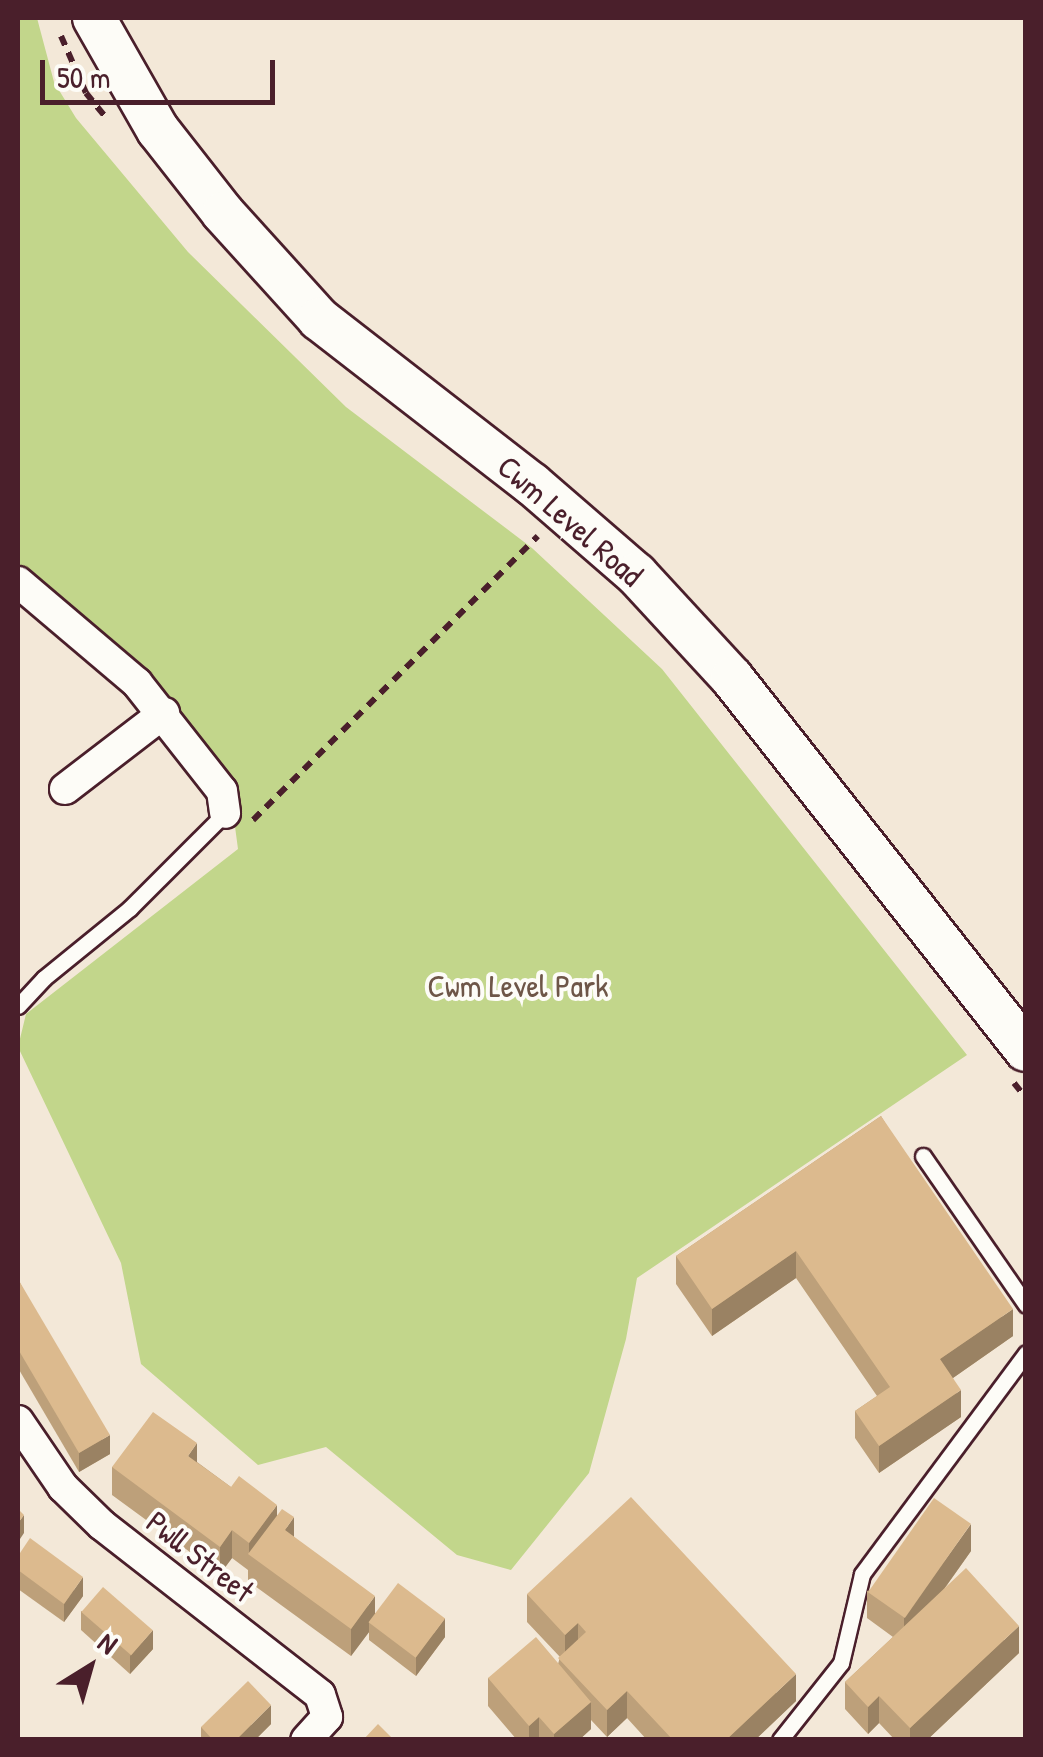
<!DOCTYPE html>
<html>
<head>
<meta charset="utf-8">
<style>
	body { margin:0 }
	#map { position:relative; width:1043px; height:1757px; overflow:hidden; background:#f3e8d8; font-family:"Patrick Hand",sans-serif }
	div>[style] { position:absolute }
	.green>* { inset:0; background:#c2d68b }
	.path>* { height:6px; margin-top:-3px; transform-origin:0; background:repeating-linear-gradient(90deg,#4a1f2b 0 10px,transparent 0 18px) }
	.roads { filter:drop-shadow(2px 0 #4a1f2b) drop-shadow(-2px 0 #4a1f2b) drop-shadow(0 2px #4a1f2b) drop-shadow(0 -2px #4a1f2b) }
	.lane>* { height:15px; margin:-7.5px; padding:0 7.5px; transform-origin:7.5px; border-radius:7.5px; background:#fdfcf7 }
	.street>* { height:30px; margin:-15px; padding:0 15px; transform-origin:15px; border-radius:15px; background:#fdfcf7 }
	.secondary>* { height:42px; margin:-21px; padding:0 21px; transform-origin:21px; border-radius:21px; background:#fdfcf7 }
	.wall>* { inset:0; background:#bda07a }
	.shaded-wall>* { inset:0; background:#9a8263 }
	.building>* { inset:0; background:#dcba8e; transform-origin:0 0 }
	span { translate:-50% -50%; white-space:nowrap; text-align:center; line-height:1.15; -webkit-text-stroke:8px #fdfcf7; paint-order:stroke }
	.street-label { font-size:32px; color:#4a1f2b }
	.park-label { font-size:32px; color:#6e5648 }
	.frame { position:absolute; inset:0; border:20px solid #4a1f2b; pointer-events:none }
	.north { position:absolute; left:40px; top:1617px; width:100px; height:100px; -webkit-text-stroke:8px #fdfcf7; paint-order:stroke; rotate:37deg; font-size:28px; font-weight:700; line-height:40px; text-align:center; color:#4a1f2b }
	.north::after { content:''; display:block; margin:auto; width:35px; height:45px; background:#4a1f2b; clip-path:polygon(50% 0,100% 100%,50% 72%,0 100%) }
	.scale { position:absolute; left:40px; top:60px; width:235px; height:45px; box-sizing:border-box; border:5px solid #4a1f2b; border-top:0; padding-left:12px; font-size:30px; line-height:35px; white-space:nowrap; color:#4a1f2b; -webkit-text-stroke:8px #fdfcf7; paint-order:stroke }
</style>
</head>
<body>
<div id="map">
	<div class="green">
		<i style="clip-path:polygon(18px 18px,37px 18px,54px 82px,76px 118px,188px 252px,346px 407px,532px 548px,662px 669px,967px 1055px,637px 1278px,626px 1339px,589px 1473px,511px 1570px,457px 1555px,326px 1447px,258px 1465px,141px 1364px,121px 1263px,18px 1047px,26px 1014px,238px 849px,229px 782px,18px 571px)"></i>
	</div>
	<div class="path">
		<i style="left:61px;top:36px;width:62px;rotate:66.3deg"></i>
		<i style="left:86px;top:93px;width:35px;rotate:51deg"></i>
		<i style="left:253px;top:820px;width:402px;rotate:-44.9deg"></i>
		<i style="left:1014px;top:1083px;width:19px;rotate:51deg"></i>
	</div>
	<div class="roads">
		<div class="lane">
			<i style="left:18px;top:1006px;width:38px;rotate:-47deg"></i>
			<i style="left:44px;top:978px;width:111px;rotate:-39.1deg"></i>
			<i style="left:130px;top:908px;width:134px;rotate:-45deg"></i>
			<i style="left:923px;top:1156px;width:181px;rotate:55.3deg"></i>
			<i style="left:780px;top:1740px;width:98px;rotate:-51.6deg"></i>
			<i style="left:841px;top:1663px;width:91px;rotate:-76.7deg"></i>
			<i style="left:862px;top:1574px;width:275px;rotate:-53.4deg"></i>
		</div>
		<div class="street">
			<i style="left:18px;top:582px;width:156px;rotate:40.3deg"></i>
			<i style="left:137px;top:683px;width:137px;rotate:51.8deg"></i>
			<i style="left:222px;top:791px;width:22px;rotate:82deg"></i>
			<i style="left:65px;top:789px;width:125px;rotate:-37.5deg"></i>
			<i style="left:18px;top:1421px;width:80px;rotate:55.7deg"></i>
			<i style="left:63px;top:1487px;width:54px;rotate:44.3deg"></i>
			<i style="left:102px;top:1525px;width:276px;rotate:37.9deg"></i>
			<i style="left:320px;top:1695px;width:23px;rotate:72deg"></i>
			<i style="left:327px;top:1717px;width:31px;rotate:132deg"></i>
		</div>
		<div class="secondary">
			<i style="left:94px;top:18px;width:129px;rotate:60.3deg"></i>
			<i style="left:158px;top:130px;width:105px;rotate:51.9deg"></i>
			<i style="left:223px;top:213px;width:143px;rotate:47.8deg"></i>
			<i style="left:319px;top:319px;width:269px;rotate:37.8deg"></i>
			<i style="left:532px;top:484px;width:138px;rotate:40.9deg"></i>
			<i style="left:636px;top:574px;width:142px;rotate:47.3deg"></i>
			<i style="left:732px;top:678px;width:474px;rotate:51.7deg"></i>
		</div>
	</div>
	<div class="wall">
		<i style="clip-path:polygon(881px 1116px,1013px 1336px,953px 1378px,961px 1417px,879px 1473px,855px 1438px,855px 1411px,877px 1396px,796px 1278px,712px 1336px,676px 1284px,676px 1256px)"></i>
		<i style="clip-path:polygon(18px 1279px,110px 1454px,79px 1472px,18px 1368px)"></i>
		<i style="clip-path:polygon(197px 1462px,231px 1487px,277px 1515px,294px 1537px,375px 1613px,445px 1637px,416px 1676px,369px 1640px,369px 1632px,351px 1656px,248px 1581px,248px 1570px,232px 1558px,220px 1574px,112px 1495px,112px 1467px)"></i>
		<i style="clip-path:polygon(971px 1551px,945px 1588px,1019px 1653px,927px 1740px,895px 1740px,879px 1723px,868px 1734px,845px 1709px,845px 1682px,893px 1637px,867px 1618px,867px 1591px)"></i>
		<i style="clip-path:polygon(18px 1556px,83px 1596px,64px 1622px,18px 1589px)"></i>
		<i style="clip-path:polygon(527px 1594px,796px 1701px,755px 1740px,647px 1740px,627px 1718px,607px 1737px,591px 1720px,591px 1729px,579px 1740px,517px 1740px,488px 1706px,488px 1678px,558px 1664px,560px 1657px,527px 1622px)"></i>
		<i style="clip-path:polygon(81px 1611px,153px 1649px,130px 1674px,81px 1630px)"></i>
		<i style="clip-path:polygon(271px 1724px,255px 1740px,201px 1740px,201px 1727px)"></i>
	</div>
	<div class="shaded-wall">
		<i style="clip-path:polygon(796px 1251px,796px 1278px,712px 1336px,712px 1309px)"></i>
		<i style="clip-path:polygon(1013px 1309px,1013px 1336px,940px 1387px,940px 1359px)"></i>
		<i style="clip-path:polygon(961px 1390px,961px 1417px,879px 1473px,879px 1446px)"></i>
		<i style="clip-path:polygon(110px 1435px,110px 1454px,79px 1472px,79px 1453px)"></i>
		<i style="clip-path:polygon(197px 1443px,197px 1470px,188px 1456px)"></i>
		<i style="clip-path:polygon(277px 1505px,277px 1532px,249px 1554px,249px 1543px)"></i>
		<i style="clip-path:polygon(24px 1515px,24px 1533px,18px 1542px,18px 1523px)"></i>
		<i style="clip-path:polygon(294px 1517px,294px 1545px,285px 1530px)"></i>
		<i style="clip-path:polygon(971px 1524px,971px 1551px,904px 1645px,904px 1617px)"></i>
		<i style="clip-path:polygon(232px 1530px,232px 1558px,220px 1574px,220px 1547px)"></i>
		<i style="clip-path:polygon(83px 1577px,83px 1596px,64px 1622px,64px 1604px)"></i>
		<i style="clip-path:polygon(375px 1596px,375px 1623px,369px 1622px,369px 1632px,351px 1656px,351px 1629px)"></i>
		<i style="clip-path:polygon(445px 1618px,445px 1637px,416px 1676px,416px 1657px)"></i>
		<i style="clip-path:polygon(578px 1623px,578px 1650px,565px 1663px,565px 1635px)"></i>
		<i style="clip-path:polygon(1019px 1626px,1019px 1653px,927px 1740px,910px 1740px,910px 1728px)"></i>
		<i style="clip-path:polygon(153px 1630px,153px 1649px,130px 1674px,130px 1656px)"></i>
		<i style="clip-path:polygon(796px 1674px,796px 1701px,755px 1740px,726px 1740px)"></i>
		<i style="clip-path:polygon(627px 1691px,627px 1718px,607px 1737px,607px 1710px)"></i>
		<i style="clip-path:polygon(879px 1696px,879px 1723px,868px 1734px,868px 1707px)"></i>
		<i style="clip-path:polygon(591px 1702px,591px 1729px,579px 1740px,554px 1740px,554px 1734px)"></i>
		<i style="clip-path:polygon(271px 1705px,271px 1724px,255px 1740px,236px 1740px)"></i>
		<i style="clip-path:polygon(539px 1717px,539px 1740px,529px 1740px,529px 1726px)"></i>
	</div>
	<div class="building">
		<i style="clip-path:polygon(881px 1116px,1013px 1309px,940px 1359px,961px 1390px,879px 1446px,855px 1411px,890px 1387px,796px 1251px,712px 1309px,676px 1256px)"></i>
		<i style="clip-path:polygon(18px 1279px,110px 1435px,79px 1453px,18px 1349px)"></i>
		<i style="clip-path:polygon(153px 1412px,197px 1443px,188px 1456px,231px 1487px,239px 1476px,277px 1505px,249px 1543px,232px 1530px,220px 1547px,112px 1467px)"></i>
		<i style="clip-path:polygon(631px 1497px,796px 1674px,726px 1740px,673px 1740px,627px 1691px,607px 1710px,558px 1658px,586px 1632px,578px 1623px,565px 1635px,527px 1594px)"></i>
		<i style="left:934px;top:1498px;width:45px;height:115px;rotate:35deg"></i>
		<i style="clip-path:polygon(18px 1509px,24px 1515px,18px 1523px)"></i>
		<i style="clip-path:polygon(282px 1509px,294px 1517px,285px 1530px,375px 1596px,351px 1629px,248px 1554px)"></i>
		<i style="clip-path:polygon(30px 1538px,83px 1577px,64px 1604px,18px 1570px,18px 1556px)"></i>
		<i style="clip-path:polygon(966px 1568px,1019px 1626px,910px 1728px,879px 1696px,868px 1707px,845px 1682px)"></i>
		<i style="left:398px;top:1583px;width:59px;height:49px;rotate:37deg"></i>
		<i style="left:103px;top:1587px;width:66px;height:33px;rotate:41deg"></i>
		<i style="clip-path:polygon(536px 1637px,591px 1702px,554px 1734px,539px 1717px,529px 1726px,488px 1678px)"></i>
		<i style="clip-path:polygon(248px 1681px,271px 1705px,236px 1740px,213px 1740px,201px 1727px)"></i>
		<i style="clip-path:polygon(378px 1724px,394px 1740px,363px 1740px)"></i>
	</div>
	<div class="street-label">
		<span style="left:570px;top:521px;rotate:41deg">Cwm Level Road</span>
		<span style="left:200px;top:1557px;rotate:38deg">Pwll Street</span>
	</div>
	<div class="park-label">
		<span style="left:518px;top:986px">Cwm Level Park</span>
	</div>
	<div class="frame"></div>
	<div class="north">N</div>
	<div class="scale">50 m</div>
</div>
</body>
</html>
